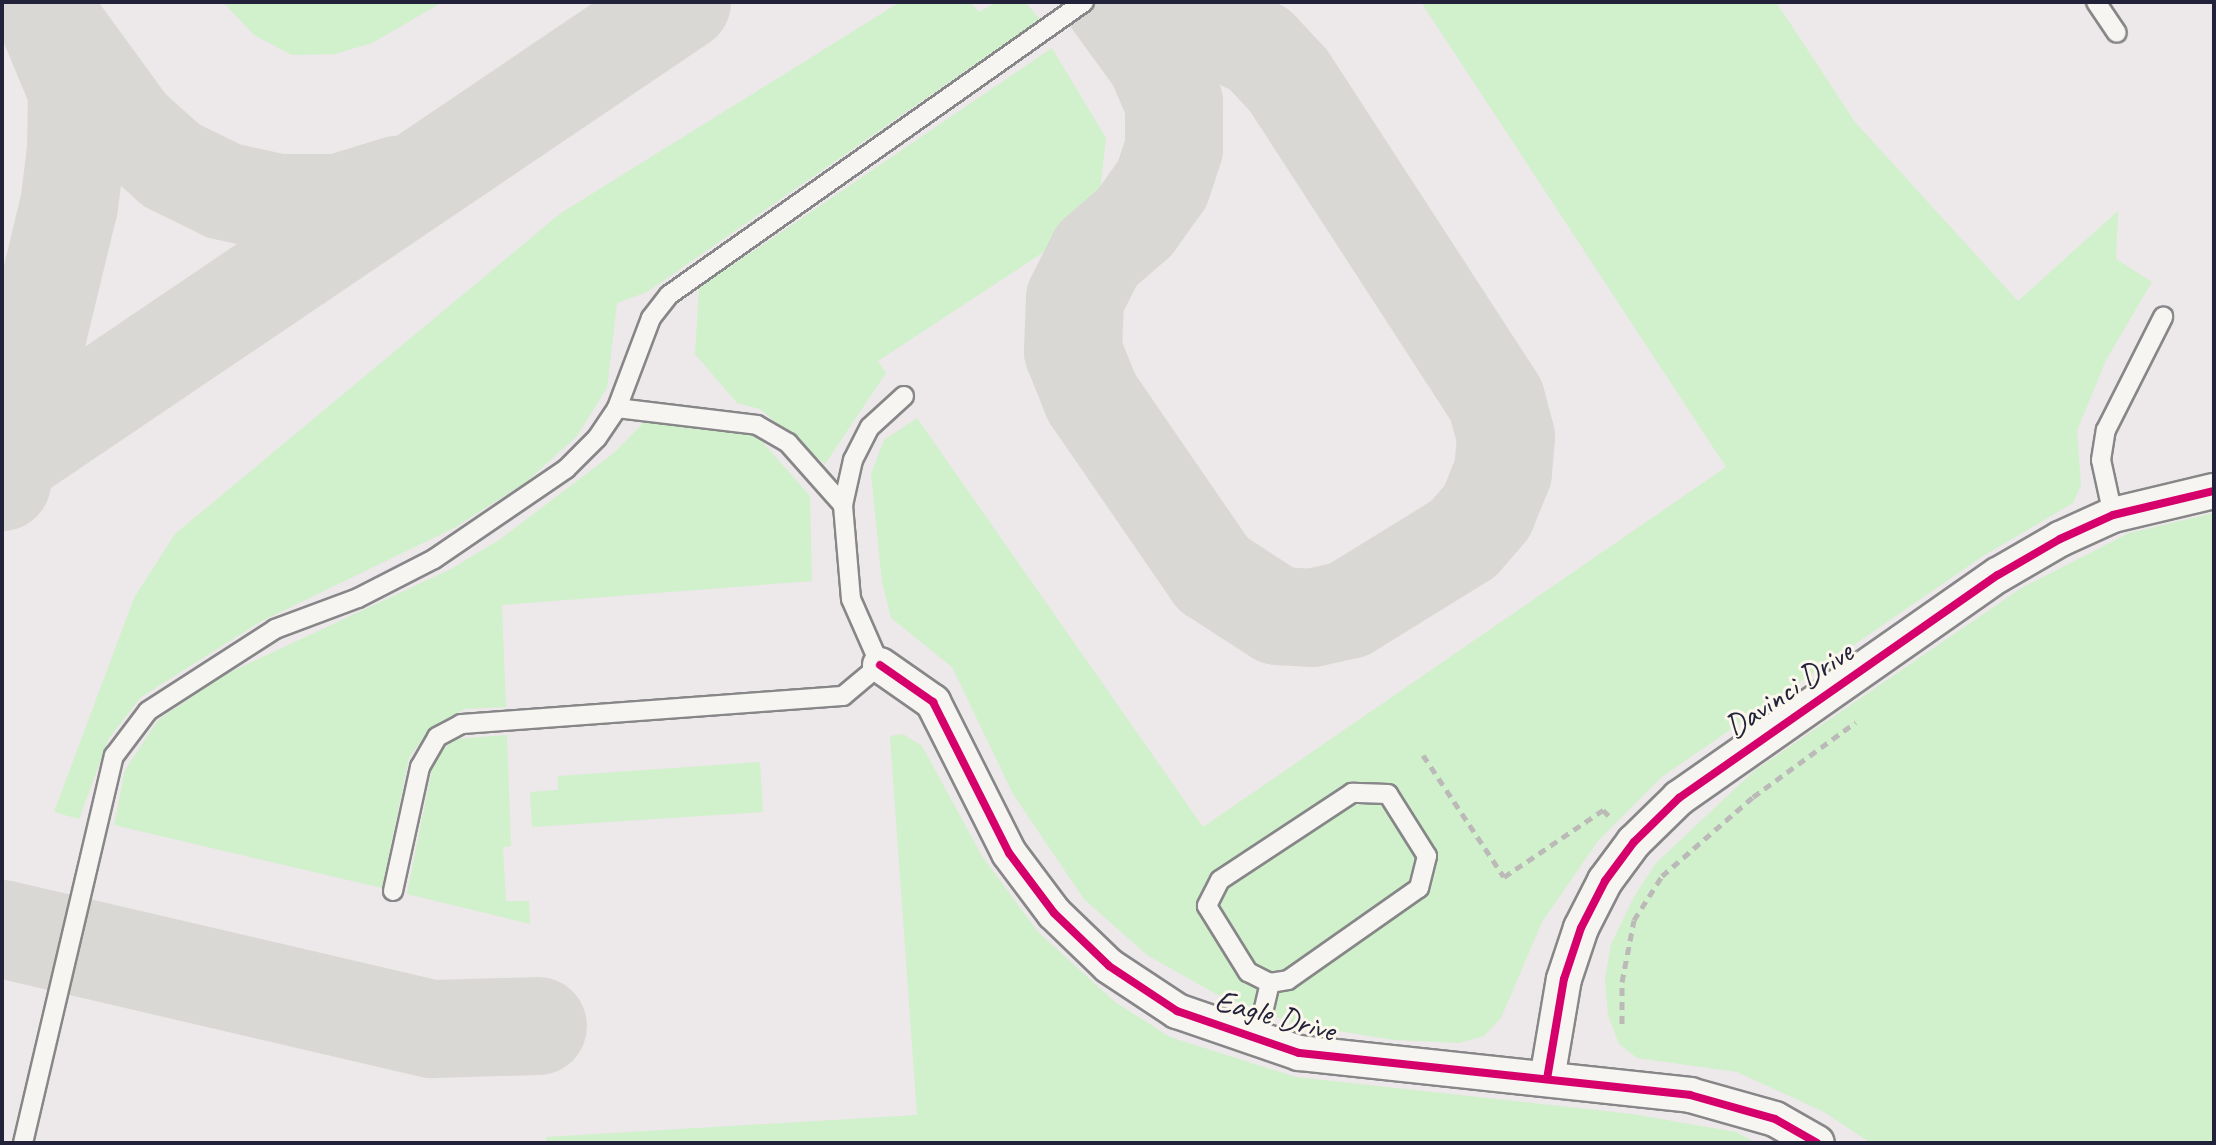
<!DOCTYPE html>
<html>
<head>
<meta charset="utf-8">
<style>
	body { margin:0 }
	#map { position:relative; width:2216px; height:1145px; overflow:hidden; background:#f8f6f0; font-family:Caveat,sans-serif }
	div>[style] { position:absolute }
	.built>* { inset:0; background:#ede8e9 }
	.green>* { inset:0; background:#d1f0cc }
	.taxiway>* { height:98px; margin:-49px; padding:0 49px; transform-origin:49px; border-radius:49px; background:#dad8d4 }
	.path>* { height:5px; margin-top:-2.5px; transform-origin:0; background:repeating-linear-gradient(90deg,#bcbab9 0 8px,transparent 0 14px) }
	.roads { filter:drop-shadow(2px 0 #878688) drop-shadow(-2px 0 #878688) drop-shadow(0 2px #878688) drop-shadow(0 -2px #878688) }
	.service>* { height:18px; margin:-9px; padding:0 9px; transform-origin:9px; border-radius:9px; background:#f6f5f1 }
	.minor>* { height:34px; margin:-17px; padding:0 17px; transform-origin:17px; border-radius:17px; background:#f6f5f1 }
	.cycleway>* { height:8px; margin:-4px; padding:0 4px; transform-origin:4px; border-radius:4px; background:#d6006c }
	span { translate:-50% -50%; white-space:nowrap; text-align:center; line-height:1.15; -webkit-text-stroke:6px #fbf7ec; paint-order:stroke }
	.street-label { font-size:32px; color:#22223b }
	.frame { position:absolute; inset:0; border:4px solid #22223b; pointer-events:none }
</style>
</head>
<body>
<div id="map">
	<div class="built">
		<i style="clip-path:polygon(2px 2px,2214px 2px,2214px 622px,1964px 1143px,2px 1143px)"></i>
	</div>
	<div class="green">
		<i style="clip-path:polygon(223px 2px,443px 2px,372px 43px,335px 54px,292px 55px,254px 35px)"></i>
		<i style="clip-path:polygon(900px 2px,970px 2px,979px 12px,997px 2px,1025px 2px,1040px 19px,647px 292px,617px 303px,607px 388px,577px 436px,526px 482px,454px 528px,260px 622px,141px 697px,109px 738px,79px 819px,54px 812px,134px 598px,175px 534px,561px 213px)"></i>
		<i style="clip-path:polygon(1421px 2px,1776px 2px,1855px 122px,2018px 301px,2118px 211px,2116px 259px,2152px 282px,2106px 360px,2077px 431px,2081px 485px,2073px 503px,1983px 556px,1663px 776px,1598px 841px,1542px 922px,1501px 1018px,1484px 1036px,1459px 1043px,1394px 1040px,1296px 1024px,1216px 994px,1147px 955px,1084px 899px,1013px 794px,952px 667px,891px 618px,882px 582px,871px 474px,884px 440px,917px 418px,1203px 827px,1726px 467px)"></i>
		<i style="clip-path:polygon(1052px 48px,1106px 138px,1100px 192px,1086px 218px,1065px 238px,878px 361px,886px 373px,825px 464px,760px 409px,737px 403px,695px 354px,699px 288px)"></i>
		<i style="clip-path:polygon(645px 421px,756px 435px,810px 496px,812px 581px,502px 605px,506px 707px,465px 709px,431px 727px,409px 758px,382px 888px,114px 825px,125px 770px,158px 720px,226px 674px,451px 569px,499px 540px,614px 453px)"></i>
		<i style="clip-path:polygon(2214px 513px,2214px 1143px,1871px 1143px,1824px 1112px,1737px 1072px,1637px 1058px,1619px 1044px,1608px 1015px,1605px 980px,1611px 944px,1635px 895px,1656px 863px,1754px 771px,2023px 587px,2129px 533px)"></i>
		<i style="clip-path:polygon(903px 734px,922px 746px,982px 856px,1038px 932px,1115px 1002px,1170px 1037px,1296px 1077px,1632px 1114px,1736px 1132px,1757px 1143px,547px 1143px,546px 1137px,917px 1115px,890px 736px)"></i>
		<i style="clip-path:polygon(507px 735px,511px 846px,503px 847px,506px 901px,529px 901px,530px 924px,407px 894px,432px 769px,441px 751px,455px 739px)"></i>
		<i style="clip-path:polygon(760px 762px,763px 812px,532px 827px,530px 792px,558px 790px,558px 776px)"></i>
	</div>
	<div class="taxiway">
		<i style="left:1113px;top:2px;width:73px;rotate:53.9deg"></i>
		<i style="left:1156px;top:61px;width:46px;rotate:66.8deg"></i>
		<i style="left:1174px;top:103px;width:45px;rotate:90deg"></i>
		<i style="left:1174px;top:148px;width:38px;rotate:108deg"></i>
		<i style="left:1162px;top:184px;width:47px;rotate:125.4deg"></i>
		<i style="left:1135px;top:222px;width:50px;rotate:139deg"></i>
		<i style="left:1097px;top:255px;width:49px;rotate:116.6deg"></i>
		<i style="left:1075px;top:299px;width:52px;rotate:92.2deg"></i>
		<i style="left:1073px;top:351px;width:51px;rotate:68deg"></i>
		<i style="left:1092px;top:398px;width:214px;rotate:55.5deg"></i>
		<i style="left:1213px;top:574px;width:77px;rotate:32.9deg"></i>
		<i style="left:1278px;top:616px;width:34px;rotate:3deg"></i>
		<i style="left:1312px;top:618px;width:37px;rotate:-13deg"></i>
		<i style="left:1348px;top:610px;width:135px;rotate:-31.7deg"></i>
		<i style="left:1463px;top:539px;width:37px;rotate:-49deg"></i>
		<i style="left:1487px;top:511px;width:42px;rotate:-67.7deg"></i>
		<i style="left:1503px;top:472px;width:35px;rotate:-85deg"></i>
		<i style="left:1506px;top:437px;width:38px;rotate:-105deg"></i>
		<i style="left:1496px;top:400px;width:382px;rotate:-123deg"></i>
		<i style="left:1288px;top:80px;width:42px;rotate:-133.1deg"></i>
		<i style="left:1259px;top:49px;width:35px;rotate:-155deg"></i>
		<i style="left:1227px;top:34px;width:79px;rotate:-166.8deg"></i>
		<i style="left:1150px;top:16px;width:28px;rotate:-150deg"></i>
		<i style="left:62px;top:35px;width:114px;rotate:53.9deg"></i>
		<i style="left:129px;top:127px;width:57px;rotate:42.1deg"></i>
		<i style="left:171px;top:165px;width:59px;rotate:26.1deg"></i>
		<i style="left:224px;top:191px;width:55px;rotate:12.5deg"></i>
		<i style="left:278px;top:203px;width:60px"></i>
		<i style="left:338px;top:203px;width:62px;rotate:-17deg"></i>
		<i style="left:2px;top:462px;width:821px;rotate:-34.08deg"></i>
		<i style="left:2px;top:482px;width:284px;rotate:-76.4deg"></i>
		<i style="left:69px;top:206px;width:56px;rotate:-82.9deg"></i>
		<i style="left:76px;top:150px;width:59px;rotate:-89deg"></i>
		<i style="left:77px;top:91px;width:96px;rotate:-112.6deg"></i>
		<i style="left:2px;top:929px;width:442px;rotate:13.1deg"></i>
		<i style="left:433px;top:1029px;width:105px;rotate:-1.6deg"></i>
	</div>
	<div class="path">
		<i style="left:1423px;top:755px;width:146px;rotate:56.4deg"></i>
		<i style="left:1504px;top:877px;width:120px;rotate:-34.1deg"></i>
		<i style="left:1603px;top:810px;width:13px;rotate:45deg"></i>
		<i style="left:1622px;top:1024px;width:42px;rotate:-90deg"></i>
		<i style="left:1622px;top:982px;width:63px;rotate:-79deg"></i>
		<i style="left:1634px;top:920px;width:52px;rotate:-57.5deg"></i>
		<i style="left:1662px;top:876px;width:121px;rotate:-41deg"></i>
		<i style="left:1753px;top:797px;width:127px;rotate:-36.1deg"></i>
	</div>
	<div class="roads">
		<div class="service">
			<i style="left:2096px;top:2px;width:37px;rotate:56deg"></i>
			<i style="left:617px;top:408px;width:141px;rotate:6.9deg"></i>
			<i style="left:757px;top:425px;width:36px;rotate:30deg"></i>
			<i style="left:788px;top:443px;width:83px;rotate:48.4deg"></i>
			<i style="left:2113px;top:515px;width:56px;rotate:-102.3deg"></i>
			<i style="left:2101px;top:460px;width:30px;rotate:-81deg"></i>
			<i style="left:2106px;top:430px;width:127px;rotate:-63.2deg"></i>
			<i style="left:393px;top:891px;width:127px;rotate:-77.7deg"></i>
			<i style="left:420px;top:767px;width:34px;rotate:-60deg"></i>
			<i style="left:437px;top:737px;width:27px;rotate:-28deg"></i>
			<i style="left:461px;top:724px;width:383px;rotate:-4.2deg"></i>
			<i style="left:843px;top:696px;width:48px;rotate:-40deg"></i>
			<i style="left:880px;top:665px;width:72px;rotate:-113.7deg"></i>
			<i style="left:851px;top:599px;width:94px;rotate:-94.9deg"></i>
			<i style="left:843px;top:505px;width:46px;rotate:-77.5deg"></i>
			<i style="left:853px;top:460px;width:37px;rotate:-63deg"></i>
			<i style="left:870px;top:427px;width:46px;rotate:-42.4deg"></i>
			<i style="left:1256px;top:1042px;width:61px;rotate:-76.7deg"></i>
			<i style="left:1270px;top:983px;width:18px;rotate:-9deg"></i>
			<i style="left:1288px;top:980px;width:160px;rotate:-35.1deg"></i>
			<i style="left:1419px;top:888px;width:33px;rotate:-76deg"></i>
			<i style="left:1427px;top:856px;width:73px;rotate:-122.2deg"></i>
			<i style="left:1388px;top:794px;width:36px;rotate:-178deg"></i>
			<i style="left:1352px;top:793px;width:158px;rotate:146.6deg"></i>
			<i style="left:1220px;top:880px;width:29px;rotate:117deg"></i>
			<i style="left:1207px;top:906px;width:78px;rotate:58.2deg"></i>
			<i style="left:1248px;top:972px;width:25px;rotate:27deg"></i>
			<i style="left:23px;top:1143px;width:398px;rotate:-76.8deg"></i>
			<i style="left:114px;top:756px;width:56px;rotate:-52.9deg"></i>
			<i style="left:148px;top:711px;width:151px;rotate:-32.8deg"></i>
			<i style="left:275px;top:629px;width:89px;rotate:-20.5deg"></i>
			<i style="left:358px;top:598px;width:85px;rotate:-27.2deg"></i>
			<i style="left:434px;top:559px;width:160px;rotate:-34.3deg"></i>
			<i style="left:566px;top:469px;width:44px;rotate:-45deg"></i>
			<i style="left:597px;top:438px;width:36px;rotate:-56deg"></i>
			<i style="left:617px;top:408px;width:96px;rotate:-69.3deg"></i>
			<i style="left:651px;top:318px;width:29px;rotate:-52deg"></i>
			<i style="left:669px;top:295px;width:508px;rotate:-35.22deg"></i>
		</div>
		<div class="minor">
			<i style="left:880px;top:665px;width:65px;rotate:34.9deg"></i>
			<i style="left:933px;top:702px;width:169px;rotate:63.3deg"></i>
			<i style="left:1009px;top:853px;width:75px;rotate:53.1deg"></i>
			<i style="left:1054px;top:913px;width:76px;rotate:43.9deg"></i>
			<i style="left:1109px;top:966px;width:82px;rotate:33.5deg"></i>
			<i style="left:1177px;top:1011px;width:129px;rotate:19deg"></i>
			<i style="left:1299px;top:1053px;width:393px;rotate:6.1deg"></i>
			<i style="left:1690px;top:1095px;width:88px;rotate:15.8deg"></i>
			<i style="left:1775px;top:1119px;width:48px;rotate:29.7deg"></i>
			<i style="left:1547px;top:1079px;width:101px;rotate:-80.4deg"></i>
			<i style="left:1564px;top:979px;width:54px;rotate:-71.6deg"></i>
			<i style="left:1581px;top:928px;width:53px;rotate:-62.9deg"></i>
			<i style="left:1605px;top:881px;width:49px;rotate:-53.4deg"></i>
			<i style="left:1634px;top:842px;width:63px;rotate:-44.4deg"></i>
			<i style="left:1679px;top:798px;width:389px;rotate:-35deg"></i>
			<i style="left:1998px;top:575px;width:72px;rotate:-30.1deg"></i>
			<i style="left:2060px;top:539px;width:58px;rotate:-24.4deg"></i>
			<i style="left:2113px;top:515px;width:104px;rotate:-13.4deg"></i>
		</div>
	</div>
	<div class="cycleway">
		<i style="left:880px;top:665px;width:65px;rotate:34.9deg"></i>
		<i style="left:933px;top:702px;width:169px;rotate:63.3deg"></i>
		<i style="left:1009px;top:853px;width:75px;rotate:53.1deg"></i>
		<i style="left:1054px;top:913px;width:76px;rotate:43.9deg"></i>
		<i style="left:1109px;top:966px;width:82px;rotate:33.5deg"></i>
		<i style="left:1177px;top:1011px;width:129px;rotate:19deg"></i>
		<i style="left:1299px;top:1053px;width:393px;rotate:6.1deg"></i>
		<i style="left:1690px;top:1095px;width:88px;rotate:15.8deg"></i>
		<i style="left:1775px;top:1119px;width:48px;rotate:29.7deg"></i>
		<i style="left:1547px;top:1079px;width:101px;rotate:-80.4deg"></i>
		<i style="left:1564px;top:979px;width:54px;rotate:-71.6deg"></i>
		<i style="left:1581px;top:928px;width:53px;rotate:-62.9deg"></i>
		<i style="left:1605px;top:881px;width:49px;rotate:-53.4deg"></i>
		<i style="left:1634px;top:842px;width:63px;rotate:-44.4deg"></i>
		<i style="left:1679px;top:798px;width:389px;rotate:-35deg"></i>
		<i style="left:1998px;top:575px;width:72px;rotate:-30.1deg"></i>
		<i style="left:2060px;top:539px;width:58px;rotate:-24.4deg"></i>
		<i style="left:2113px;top:515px;width:104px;rotate:-13.4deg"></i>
	</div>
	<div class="street-label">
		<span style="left:1789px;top:690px;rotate:-34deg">Davinci Drive</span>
		<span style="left:1275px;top:1016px;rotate:15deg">Eagle Drive</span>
	</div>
	<div class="frame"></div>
</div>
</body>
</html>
